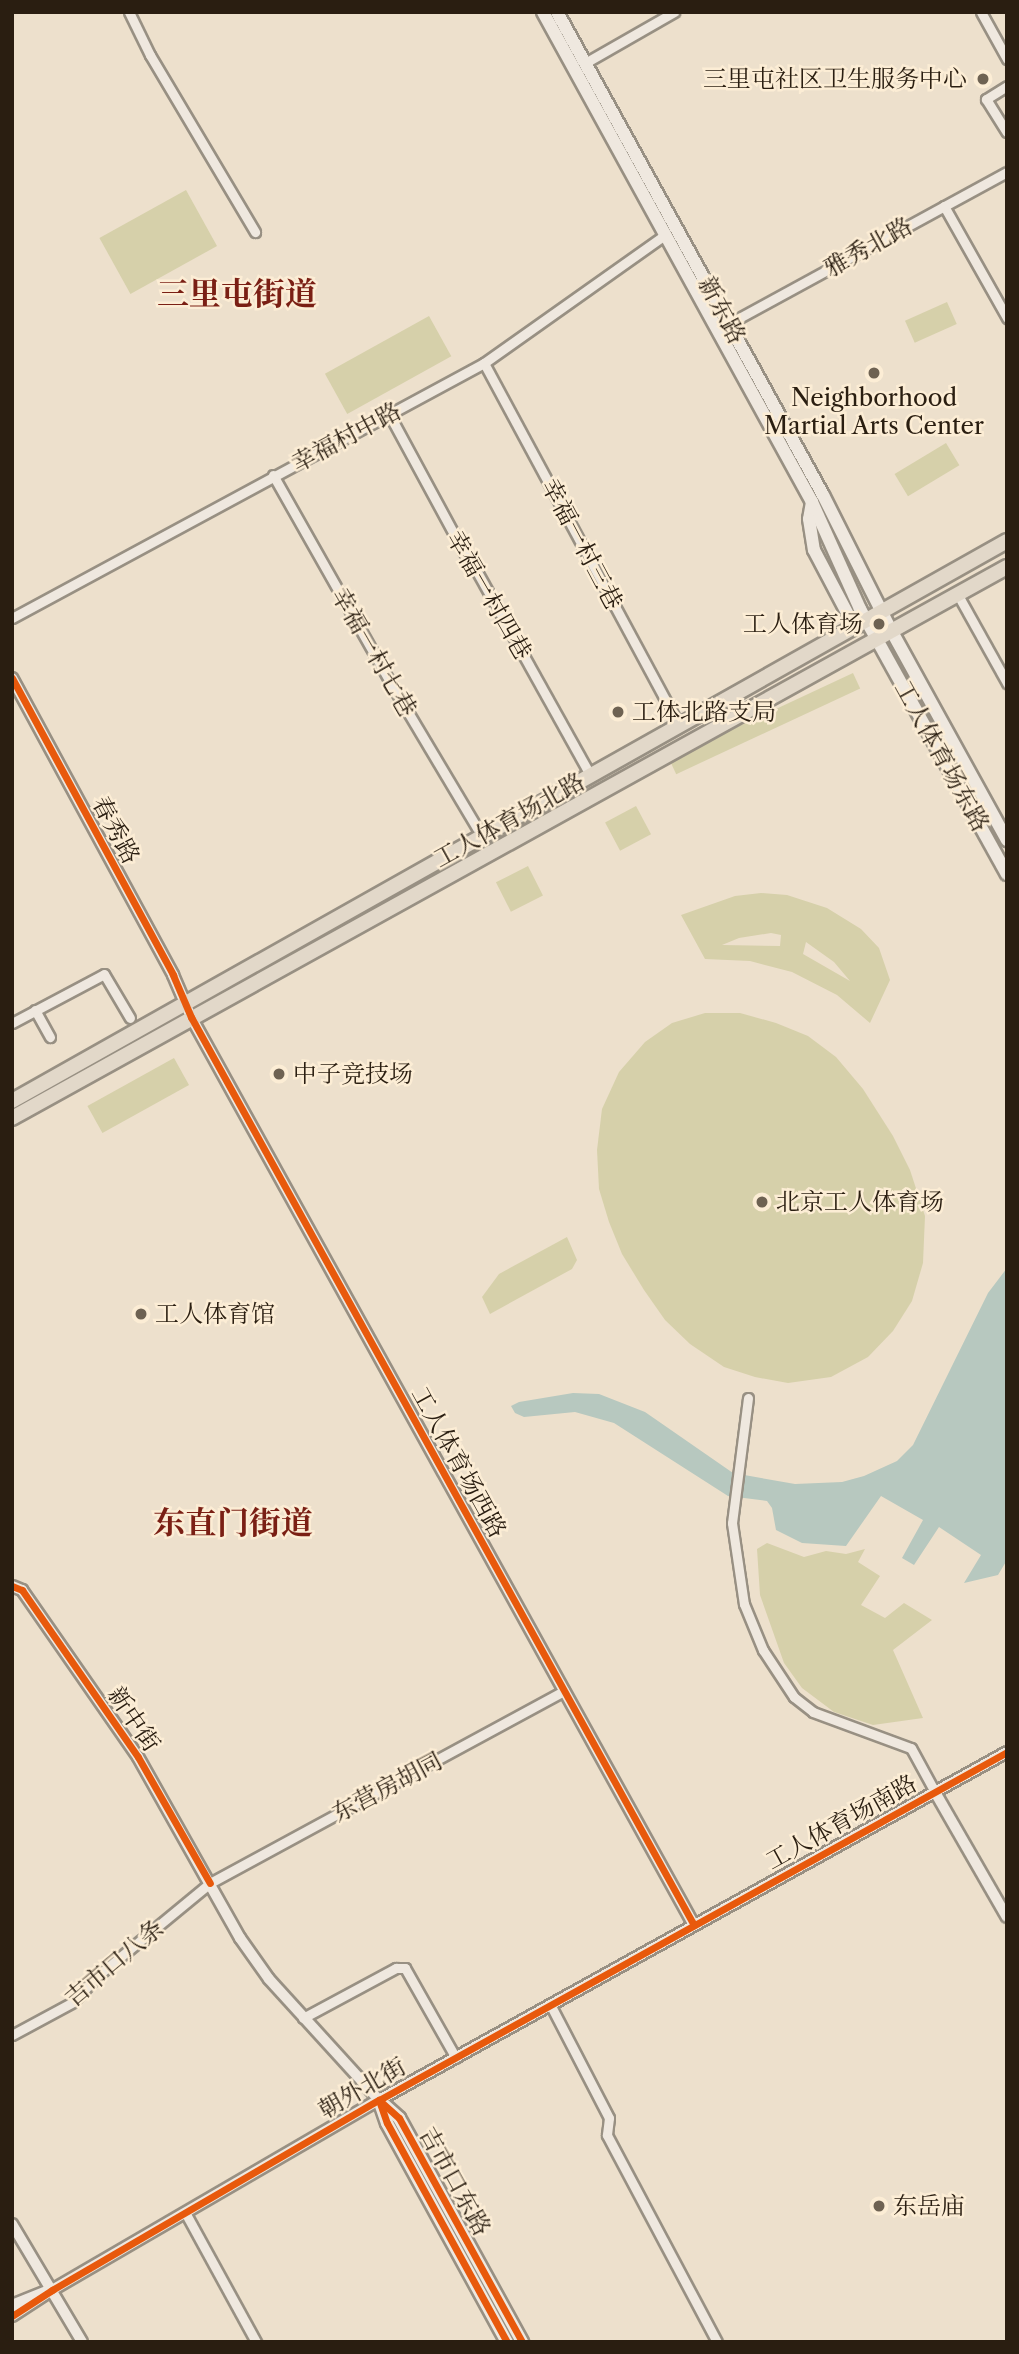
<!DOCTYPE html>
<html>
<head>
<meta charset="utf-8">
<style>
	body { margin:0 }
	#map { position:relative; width:1019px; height:2354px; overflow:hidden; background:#ede0cc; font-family:"Libre Caslon Text","Noto Serif SC",serif }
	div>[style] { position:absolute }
	.green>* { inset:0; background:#d6d0aa; transform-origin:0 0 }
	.water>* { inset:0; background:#b7c8bf }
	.roads { filter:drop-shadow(2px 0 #989083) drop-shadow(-2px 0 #989083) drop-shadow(0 2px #989083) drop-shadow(0 -2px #989083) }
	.minor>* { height:9px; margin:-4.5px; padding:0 4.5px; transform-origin:4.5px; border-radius:4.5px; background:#efe8df }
	.tertiary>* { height:10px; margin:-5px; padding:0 5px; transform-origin:5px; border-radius:5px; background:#efe8df }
	.secondary>* { height:12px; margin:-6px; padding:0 6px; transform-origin:6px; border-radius:6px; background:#efe8df }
	.primary>* { height:14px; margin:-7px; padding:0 7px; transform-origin:7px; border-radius:7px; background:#e2d8c9 }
	.cycleway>* { height:7px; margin:-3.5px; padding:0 3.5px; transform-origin:3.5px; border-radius:3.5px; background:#e8590c }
	.dots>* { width:19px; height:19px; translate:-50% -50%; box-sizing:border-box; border:4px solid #fcedd5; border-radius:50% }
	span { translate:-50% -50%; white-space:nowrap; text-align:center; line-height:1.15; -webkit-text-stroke:5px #fcedd5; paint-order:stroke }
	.poi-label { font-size:24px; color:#2a1e11 }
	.right { translate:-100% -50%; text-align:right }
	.left { translate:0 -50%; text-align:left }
	.street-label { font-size:24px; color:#2a1e11 }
	.district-label { font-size:32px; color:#7a1f14; font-weight:700 }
	.frame { position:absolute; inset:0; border:14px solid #2a1e11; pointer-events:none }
</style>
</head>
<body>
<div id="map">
	<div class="green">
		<i style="left:186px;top:190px;width:64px;height:99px;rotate:61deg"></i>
		<i style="left:947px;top:302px;width:24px;height:46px;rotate:66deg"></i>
		<i style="left:429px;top:316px;width:46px;height:119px;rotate:61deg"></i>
		<i style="left:946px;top:443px;width:26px;height:60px;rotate:59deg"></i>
		<i style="left:853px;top:673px;width:17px;height:203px;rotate:65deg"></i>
		<i style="left:636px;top:806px;width:32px;height:35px;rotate:62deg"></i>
		<i style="left:528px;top:866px;width:33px;height:36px;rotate:63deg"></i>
		<i style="clip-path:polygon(evenodd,761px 893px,787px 895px,827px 908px,861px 929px,879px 948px,890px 980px,870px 1023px,837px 995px,792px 972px,750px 961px,705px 959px,681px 915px,735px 896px,761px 893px,771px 933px,781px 935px,780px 946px,722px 945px,739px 938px,771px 933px,761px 893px,806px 942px,834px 962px,850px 981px,803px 954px,806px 942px)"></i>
		<i style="clip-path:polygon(705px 1013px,740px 1013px,776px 1023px,808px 1036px,836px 1057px,863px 1089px,893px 1136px,910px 1170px,925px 1216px,923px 1263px,912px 1301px,893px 1331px,868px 1357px,831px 1377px,788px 1383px,755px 1377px,724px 1367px,690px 1344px,665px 1320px,644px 1290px,622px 1254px,609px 1222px,599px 1189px,597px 1150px,602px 1109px,619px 1072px,645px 1042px,672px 1023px)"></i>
		<i style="left:174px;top:1058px;width:31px;height:99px;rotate:61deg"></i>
		<i style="clip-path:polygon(567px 1237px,577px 1260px,572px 1269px,490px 1314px,482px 1297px,499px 1274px)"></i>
		<i style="clip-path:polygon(767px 1543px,804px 1557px,826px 1551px,846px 1554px,865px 1549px,858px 1562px,880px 1576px,861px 1605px,885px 1618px,904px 1603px,932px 1620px,893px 1650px,923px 1718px,873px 1725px,834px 1712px,802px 1688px,784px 1663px,760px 1595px,757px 1549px)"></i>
	</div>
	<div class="water">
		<i style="clip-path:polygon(1007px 1268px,1007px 1560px,998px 1575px,964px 1583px,981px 1555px,939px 1527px,914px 1565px,902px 1558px,923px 1520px,881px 1496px,846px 1546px,802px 1543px,776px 1530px,772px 1508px,767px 1501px,728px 1496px,614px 1423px,575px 1412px,524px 1417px,515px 1413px,511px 1406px,519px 1402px,573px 1393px,599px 1394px,645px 1412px,733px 1473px,795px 1484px,842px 1482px,864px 1476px,897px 1461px,913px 1445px,988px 1293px)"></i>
	</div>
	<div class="roads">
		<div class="minor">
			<i style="left:129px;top:12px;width:48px;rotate:64deg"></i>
			<i style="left:150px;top:55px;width:206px;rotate:59.3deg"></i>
			<i style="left:981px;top:12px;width:54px;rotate:61deg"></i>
			<i style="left:585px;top:63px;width:103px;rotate:-29.8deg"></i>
			<i style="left:1007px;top:86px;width:25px;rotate:148deg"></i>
			<i style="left:986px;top:99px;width:39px;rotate:58deg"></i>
			<i style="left:944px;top:206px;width:129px;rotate:60.6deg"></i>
			<i style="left:730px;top:323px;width:315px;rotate:-28.6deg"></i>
			<i style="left:484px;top:363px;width:411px;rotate:61.7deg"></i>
			<i style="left:389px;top:414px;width:156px;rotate:61.6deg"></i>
			<i style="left:463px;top:551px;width:21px;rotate:55deg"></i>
			<i style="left:475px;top:568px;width:237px;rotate:60.9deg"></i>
			<i style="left:273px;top:475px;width:238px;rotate:60.5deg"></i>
			<i style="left:390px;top:682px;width:170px;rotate:59.2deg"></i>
			<i style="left:958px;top:595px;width:101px;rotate:60.9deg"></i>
			<i style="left:12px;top:618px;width:536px;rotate:-28.38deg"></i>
			<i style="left:484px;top:363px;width:223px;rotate:-35.3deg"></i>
			<i style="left:35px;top:1010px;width:31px;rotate:61deg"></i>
			<i style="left:12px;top:1023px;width:104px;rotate:-28deg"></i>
			<i style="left:104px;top:974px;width:51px;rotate:59.4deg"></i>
			<i style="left:748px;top:1398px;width:126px;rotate:97.3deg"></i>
			<i style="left:732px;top:1523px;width:82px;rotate:81.6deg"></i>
			<i style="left:744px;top:1604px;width:50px;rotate:67.6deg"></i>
			<i style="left:763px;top:1650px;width:56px;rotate:56.6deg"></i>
			<i style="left:794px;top:1697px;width:24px;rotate:38deg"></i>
			<i style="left:813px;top:1712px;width:104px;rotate:20.2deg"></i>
			<i style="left:911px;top:1748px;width:50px;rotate:61.4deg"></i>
			<i style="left:551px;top:2006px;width:126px;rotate:62.6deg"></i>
			<i style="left:609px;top:2118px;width:17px;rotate:97deg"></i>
			<i style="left:607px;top:2135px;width:234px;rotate:62deg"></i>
			<i style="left:303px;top:2018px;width:106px;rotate:-28.3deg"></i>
			<i style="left:396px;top:1968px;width:9px"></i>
			<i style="left:405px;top:1968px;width:103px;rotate:60.5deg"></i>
			<i style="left:12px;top:2035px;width:69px;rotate:-28.4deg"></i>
			<i style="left:73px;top:2002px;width:34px;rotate:-47deg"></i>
			<i style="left:96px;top:1977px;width:148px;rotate:-39.5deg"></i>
			<i style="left:210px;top:1883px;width:403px;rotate:-28.5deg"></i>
			<i style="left:186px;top:2214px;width:146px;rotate:61.3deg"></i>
		</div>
		<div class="tertiary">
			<i style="left:12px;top:678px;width:338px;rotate:61.5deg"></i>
			<i style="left:173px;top:975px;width:46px;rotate:66.8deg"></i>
			<i style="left:191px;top:1017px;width:1038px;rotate:61.02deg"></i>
			<i style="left:12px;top:1586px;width:11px;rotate:22deg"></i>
			<i style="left:22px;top:1590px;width:203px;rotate:55.2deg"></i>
			<i style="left:138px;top:1757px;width:208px;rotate:60.6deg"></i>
			<i style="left:240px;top:1938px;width:50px;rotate:54.7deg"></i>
			<i style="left:269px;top:1979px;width:164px;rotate:47.7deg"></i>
			<i style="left:935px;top:1792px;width:144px;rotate:60.1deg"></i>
			<i style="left:12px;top:2224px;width:137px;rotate:59.3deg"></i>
			<i style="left:12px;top:2305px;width:37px;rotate:-22deg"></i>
			<i style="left:12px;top:2316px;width:48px;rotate:-33deg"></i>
			<i style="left:52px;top:2290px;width:378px;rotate:-30.2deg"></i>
			<i style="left:379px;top:2100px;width:718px;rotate:-28.99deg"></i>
		</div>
		<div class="secondary">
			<i style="left:543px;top:12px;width:559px;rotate:61.23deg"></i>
			<i style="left:812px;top:502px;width:117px;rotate:65.8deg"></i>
			<i style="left:860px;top:609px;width:303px;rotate:61deg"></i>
			<i style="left:557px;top:12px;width:551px;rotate:61.16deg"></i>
			<i style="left:823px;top:495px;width:151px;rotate:63.3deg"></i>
			<i style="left:891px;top:630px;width:240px;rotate:61.1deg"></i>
			<i style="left:812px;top:502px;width:17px;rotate:100deg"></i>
			<i style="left:809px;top:519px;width:31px;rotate:81deg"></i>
			<i style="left:814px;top:550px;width:86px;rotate:62.2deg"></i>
			<i style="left:379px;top:2100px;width:27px;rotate:42deg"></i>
			<i style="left:399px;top:2118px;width:256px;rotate:61.2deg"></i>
			<i style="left:379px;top:2100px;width:24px;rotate:71deg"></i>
			<i style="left:387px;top:2123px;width:250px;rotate:61.3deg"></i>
		</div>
		<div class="primary">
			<i style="left:12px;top:1101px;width:1142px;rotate:-29.37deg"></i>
			<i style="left:12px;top:1118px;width:1137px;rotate:-28.98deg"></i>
		</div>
	</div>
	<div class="cycleway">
		<i style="left:12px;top:678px;width:338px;rotate:61.5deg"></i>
		<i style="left:173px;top:975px;width:46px;rotate:66.8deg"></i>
		<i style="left:191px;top:1017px;width:1038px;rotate:61.02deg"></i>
		<i style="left:12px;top:1586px;width:11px;rotate:22deg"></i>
		<i style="left:22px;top:1590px;width:203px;rotate:55.2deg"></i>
		<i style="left:138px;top:1757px;width:145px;rotate:60.3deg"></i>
		<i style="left:379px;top:2100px;width:27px;rotate:42deg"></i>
		<i style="left:399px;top:2118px;width:256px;rotate:61.2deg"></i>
		<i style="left:380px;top:2103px;width:21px;rotate:71deg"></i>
		<i style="left:387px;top:2123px;width:250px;rotate:61.3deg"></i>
		<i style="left:12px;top:2316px;width:48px;rotate:-33deg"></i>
		<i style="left:52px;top:2290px;width:378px;rotate:-30.2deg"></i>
		<i style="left:379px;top:2100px;width:718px;rotate:-28.99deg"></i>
	</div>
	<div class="dots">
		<i style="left:983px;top:79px;background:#6e6252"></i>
		<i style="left:874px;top:373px;background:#6e6252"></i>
		<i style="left:879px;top:624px;background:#6e6252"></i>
		<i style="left:618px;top:712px;background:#6e6252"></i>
		<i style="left:279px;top:1074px;background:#6e6252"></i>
		<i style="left:762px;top:1202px;background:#6e6252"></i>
		<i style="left:141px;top:1314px;background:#6e6252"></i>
		<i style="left:879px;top:2206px;background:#6e6252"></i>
	</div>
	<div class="poi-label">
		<span class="right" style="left:967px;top:79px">三里屯社区卫生服务中心</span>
		<span style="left:874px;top:412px">Neighborhood<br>Martial Arts Center</span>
		<span class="right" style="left:863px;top:624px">工人体育场</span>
		<span class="left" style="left:632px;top:712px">工体北路支局</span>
		<span class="left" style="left:293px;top:1074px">中子竞技场</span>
		<span class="left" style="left:776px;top:1202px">北京工人体育场</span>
		<span class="left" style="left:155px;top:1314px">工人体育馆</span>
		<span class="left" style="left:893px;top:2206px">东岳庙</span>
	</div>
	<div class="street-label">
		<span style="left:868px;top:247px;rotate:-29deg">雅秀北路</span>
		<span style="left:722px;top:310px;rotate:62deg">新东路</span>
		<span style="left:346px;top:437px;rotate:-28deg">幸福村中路</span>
		<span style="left:582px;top:544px;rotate:62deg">幸福一村三巷</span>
		<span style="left:489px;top:595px;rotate:60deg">幸福一村四巷</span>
		<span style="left:374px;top:652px;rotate:60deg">幸福一村七巷</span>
		<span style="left:942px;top:756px;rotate:61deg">工人体育场东路</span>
		<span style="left:509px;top:820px;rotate:-29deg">工人体育场北路</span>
		<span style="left:116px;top:830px;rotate:62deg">春秀路</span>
		<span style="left:459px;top:1462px;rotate:61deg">工人体育场西路</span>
		<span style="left:134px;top:1719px;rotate:56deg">新中街</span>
		<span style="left:387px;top:1787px;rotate:-28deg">东营房胡同</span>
		<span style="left:841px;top:1822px;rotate:-29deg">工人体育场南路</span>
		<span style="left:114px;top:1963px;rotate:-40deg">吉市口八条</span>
		<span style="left:362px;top:2088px;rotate:-30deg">朝外北街</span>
		<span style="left:455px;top:2181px;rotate:61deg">吉市口东路</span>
	</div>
	<div class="district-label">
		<span style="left:237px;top:294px">三里屯街道</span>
		<span style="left:233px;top:1523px">东直门街道</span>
	</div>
	<div class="frame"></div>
</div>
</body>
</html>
